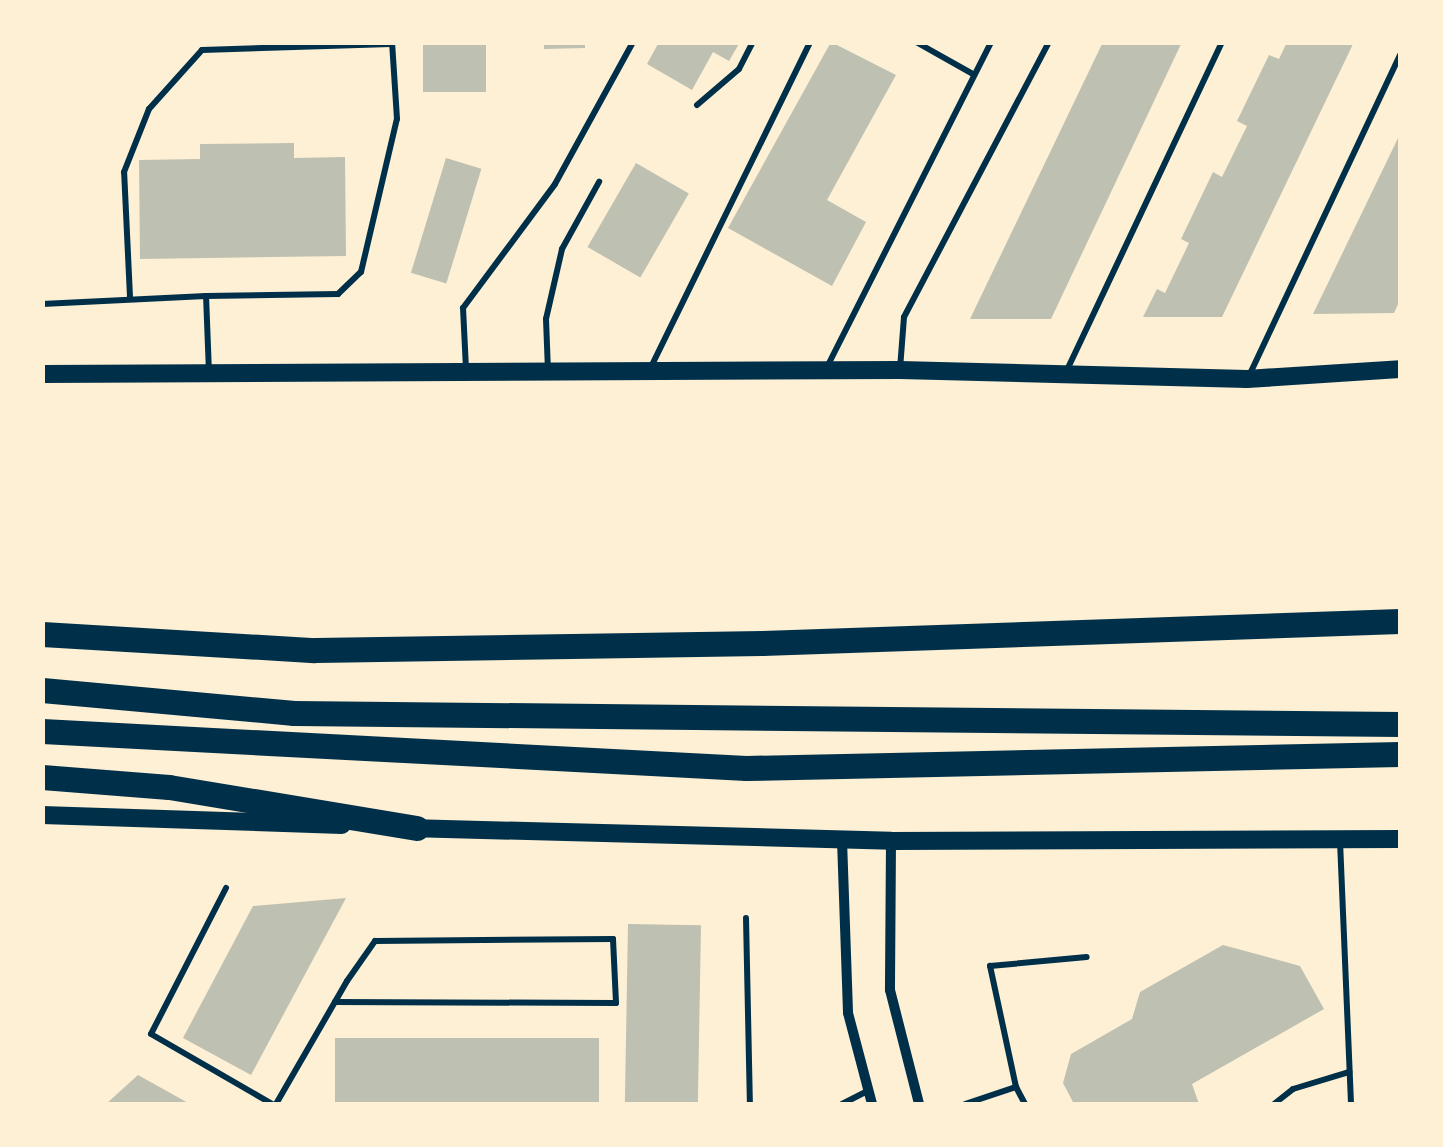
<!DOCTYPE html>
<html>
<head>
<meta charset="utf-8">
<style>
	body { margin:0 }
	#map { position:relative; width:1443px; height:1147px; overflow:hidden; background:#fdf0d5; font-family:"PT Sans",sans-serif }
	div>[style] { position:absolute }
	.building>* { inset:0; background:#bec0b2; transform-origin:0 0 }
	.service>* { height:6px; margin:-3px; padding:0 3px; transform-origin:3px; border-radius:3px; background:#003049 }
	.minor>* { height:10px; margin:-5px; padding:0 5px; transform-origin:5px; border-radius:5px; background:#003049 }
	.secondary>* { height:18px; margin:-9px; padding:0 9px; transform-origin:9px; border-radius:9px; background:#003049 }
	.motorway>* { height:25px; margin:-12.5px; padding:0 12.5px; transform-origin:12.5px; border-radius:12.5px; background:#003049 }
	span { translate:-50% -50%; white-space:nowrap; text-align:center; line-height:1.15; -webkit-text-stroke:10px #fdf0d5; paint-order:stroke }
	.frame { position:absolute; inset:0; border:45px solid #fdf0d5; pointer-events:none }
</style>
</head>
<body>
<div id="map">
	<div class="building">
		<i style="left:423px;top:42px;width:63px;height:50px"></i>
		<i style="clip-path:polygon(544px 42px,585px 42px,585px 48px,544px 49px)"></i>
		<i style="clip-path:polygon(659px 42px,740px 42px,729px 61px,713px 52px,692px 90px,647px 64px)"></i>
		<i style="clip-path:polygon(831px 42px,896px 75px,827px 200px,866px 222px,832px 286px,728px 228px)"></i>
		<i style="clip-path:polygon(1103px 42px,1182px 42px,1051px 319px,970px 319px)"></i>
		<i style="clip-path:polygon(1287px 42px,1354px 42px,1222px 317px,1143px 317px,1157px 289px,1165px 293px,1189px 243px,1181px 239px,1213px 172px,1222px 177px,1247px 126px,1237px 121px,1269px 55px,1279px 59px)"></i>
		<i style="clip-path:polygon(1400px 134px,1400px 300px,1394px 313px,1313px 314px)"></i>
		<i style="clip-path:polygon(294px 143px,294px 158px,345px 157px,346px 256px,140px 259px,139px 160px,200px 159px,200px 144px)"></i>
		<i style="left:446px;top:158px;width:37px;height:120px;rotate:17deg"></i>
		<i style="left:636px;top:163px;width:61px;height:97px;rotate:30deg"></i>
		<i style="clip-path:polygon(346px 898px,251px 1075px,183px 1038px,253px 906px)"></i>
		<i style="left:628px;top:924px;width:73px;height:180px;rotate:1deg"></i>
		<i style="clip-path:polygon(1223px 945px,1300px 966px,1324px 1009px,1192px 1084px,1199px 1104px,1074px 1104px,1063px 1083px,1071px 1054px,1132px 1019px,1140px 992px)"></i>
		<i style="left:599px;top:1038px;width:66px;height:264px;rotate:90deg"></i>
		<i style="clip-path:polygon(138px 1075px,190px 1104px,106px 1104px)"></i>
	</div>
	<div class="service">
		<i style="left:916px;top:42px;width:65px;rotate:29.3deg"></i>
		<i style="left:697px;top:105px;width:55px;rotate:-40.6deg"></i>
		<i style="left:739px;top:69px;width:30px;rotate:-63deg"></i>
		<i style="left:42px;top:137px;width:1px;rotate:90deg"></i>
		<i style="left:130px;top:297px;width:125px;rotate:-92.7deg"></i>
		<i style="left:124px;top:172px;width:68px;rotate:-68.4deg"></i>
		<i style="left:149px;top:109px;width:79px;rotate:-48.1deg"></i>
		<i style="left:202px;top:50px;width:189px;rotate:-1.8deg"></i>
		<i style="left:42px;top:304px;width:164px;rotate:-2.8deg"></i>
		<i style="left:466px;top:369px;width:61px;rotate:-92.8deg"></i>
		<i style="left:463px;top:308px;width:154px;rotate:-53.4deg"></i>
		<i style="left:555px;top:184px;width:162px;rotate:-61.2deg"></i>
		<i style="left:650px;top:369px;width:364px;rotate:-63.9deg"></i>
		<i style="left:826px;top:369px;width:366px;rotate:-63.2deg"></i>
		<i style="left:900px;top:369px;width:52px;rotate:-85.6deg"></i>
		<i style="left:904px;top:317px;width:311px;rotate:-62.2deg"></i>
		<i style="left:1067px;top:370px;width:363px;rotate:-64.7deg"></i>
		<i style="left:548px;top:371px;width:52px;rotate:-92.2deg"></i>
		<i style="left:546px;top:319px;width:72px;rotate:-77.1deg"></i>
		<i style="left:562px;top:249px;width:77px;rotate:-61.1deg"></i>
		<i style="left:209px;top:373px;width:77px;rotate:-92.2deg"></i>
		<i style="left:206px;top:296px;width:132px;rotate:-0.9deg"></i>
		<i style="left:338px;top:294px;width:32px;rotate:-44deg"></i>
		<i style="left:361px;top:272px;width:157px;rotate:-76.8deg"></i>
		<i style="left:397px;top:119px;width:77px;rotate:-93.7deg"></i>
		<i style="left:1248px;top:378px;width:357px;rotate:-64.8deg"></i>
		<i style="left:1340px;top:841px;width:263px;rotate:87.6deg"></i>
		<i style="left:226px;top:888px;width:164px;rotate:117.2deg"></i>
		<i style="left:151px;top:1034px;width:140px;rotate:30deg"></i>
		<i style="left:746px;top:918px;width:186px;rotate:88.8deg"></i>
		<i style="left:1016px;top:1087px;width:124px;rotate:-102.1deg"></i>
		<i style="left:990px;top:966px;width:97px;rotate:-5.3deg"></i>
		<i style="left:276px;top:1104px;width:142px;rotate:-60deg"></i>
		<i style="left:347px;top:981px;width:49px;rotate:-55deg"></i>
		<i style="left:375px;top:941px;width:238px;rotate:-0.5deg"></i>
		<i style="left:613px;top:939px;width:64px;rotate:87.3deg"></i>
		<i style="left:616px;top:1003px;width:281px;rotate:-179.8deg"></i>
		<i style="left:842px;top:1104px;width:28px;rotate:-27deg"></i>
		<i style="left:965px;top:1104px;width:54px;rotate:-18.4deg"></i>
		<i style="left:1016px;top:1087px;width:19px;rotate:62deg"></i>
		<i style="left:1274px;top:1104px;width:24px;rotate:-38deg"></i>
		<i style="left:1293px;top:1089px;width:59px;rotate:-16.9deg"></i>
	</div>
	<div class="minor">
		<i style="left:842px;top:840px;width:173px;rotate:88deg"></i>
		<i style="left:848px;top:1013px;width:94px;rotate:75.2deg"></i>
		<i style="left:891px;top:841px;width:149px;rotate:90.4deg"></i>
		<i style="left:890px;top:990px;width:118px;rotate:75.7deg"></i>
	</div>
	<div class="secondary">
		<i style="left:42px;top:374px;width:858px;rotate:-0.27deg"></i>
		<i style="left:900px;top:370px;width:347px;rotate:1.5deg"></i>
		<i style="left:1247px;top:379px;width:153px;rotate:-3.7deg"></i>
		<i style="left:42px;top:815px;width:300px;rotate:1.9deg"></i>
		<i style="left:408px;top:828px;width:483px;rotate:1.5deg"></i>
		<i style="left:891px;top:841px;width:509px;rotate:-0.23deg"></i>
	</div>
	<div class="motorway">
		<i style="left:42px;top:634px;width:273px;rotate:3.4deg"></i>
		<i style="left:315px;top:650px;width:447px;rotate:-0.9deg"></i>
		<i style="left:762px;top:643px;width:638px;rotate:-1.97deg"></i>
		<i style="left:42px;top:690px;width:253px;rotate:5.2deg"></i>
		<i style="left:294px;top:713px;width:1106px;rotate:0.57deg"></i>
		<i style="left:42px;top:731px;width:705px;rotate:3.01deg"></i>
		<i style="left:746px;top:768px;width:654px;rotate:-1.23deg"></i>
		<i style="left:42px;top:777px;width:127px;rotate:4.5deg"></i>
		<i style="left:169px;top:787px;width:251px;rotate:9.4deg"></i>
	</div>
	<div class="frame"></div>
</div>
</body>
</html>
